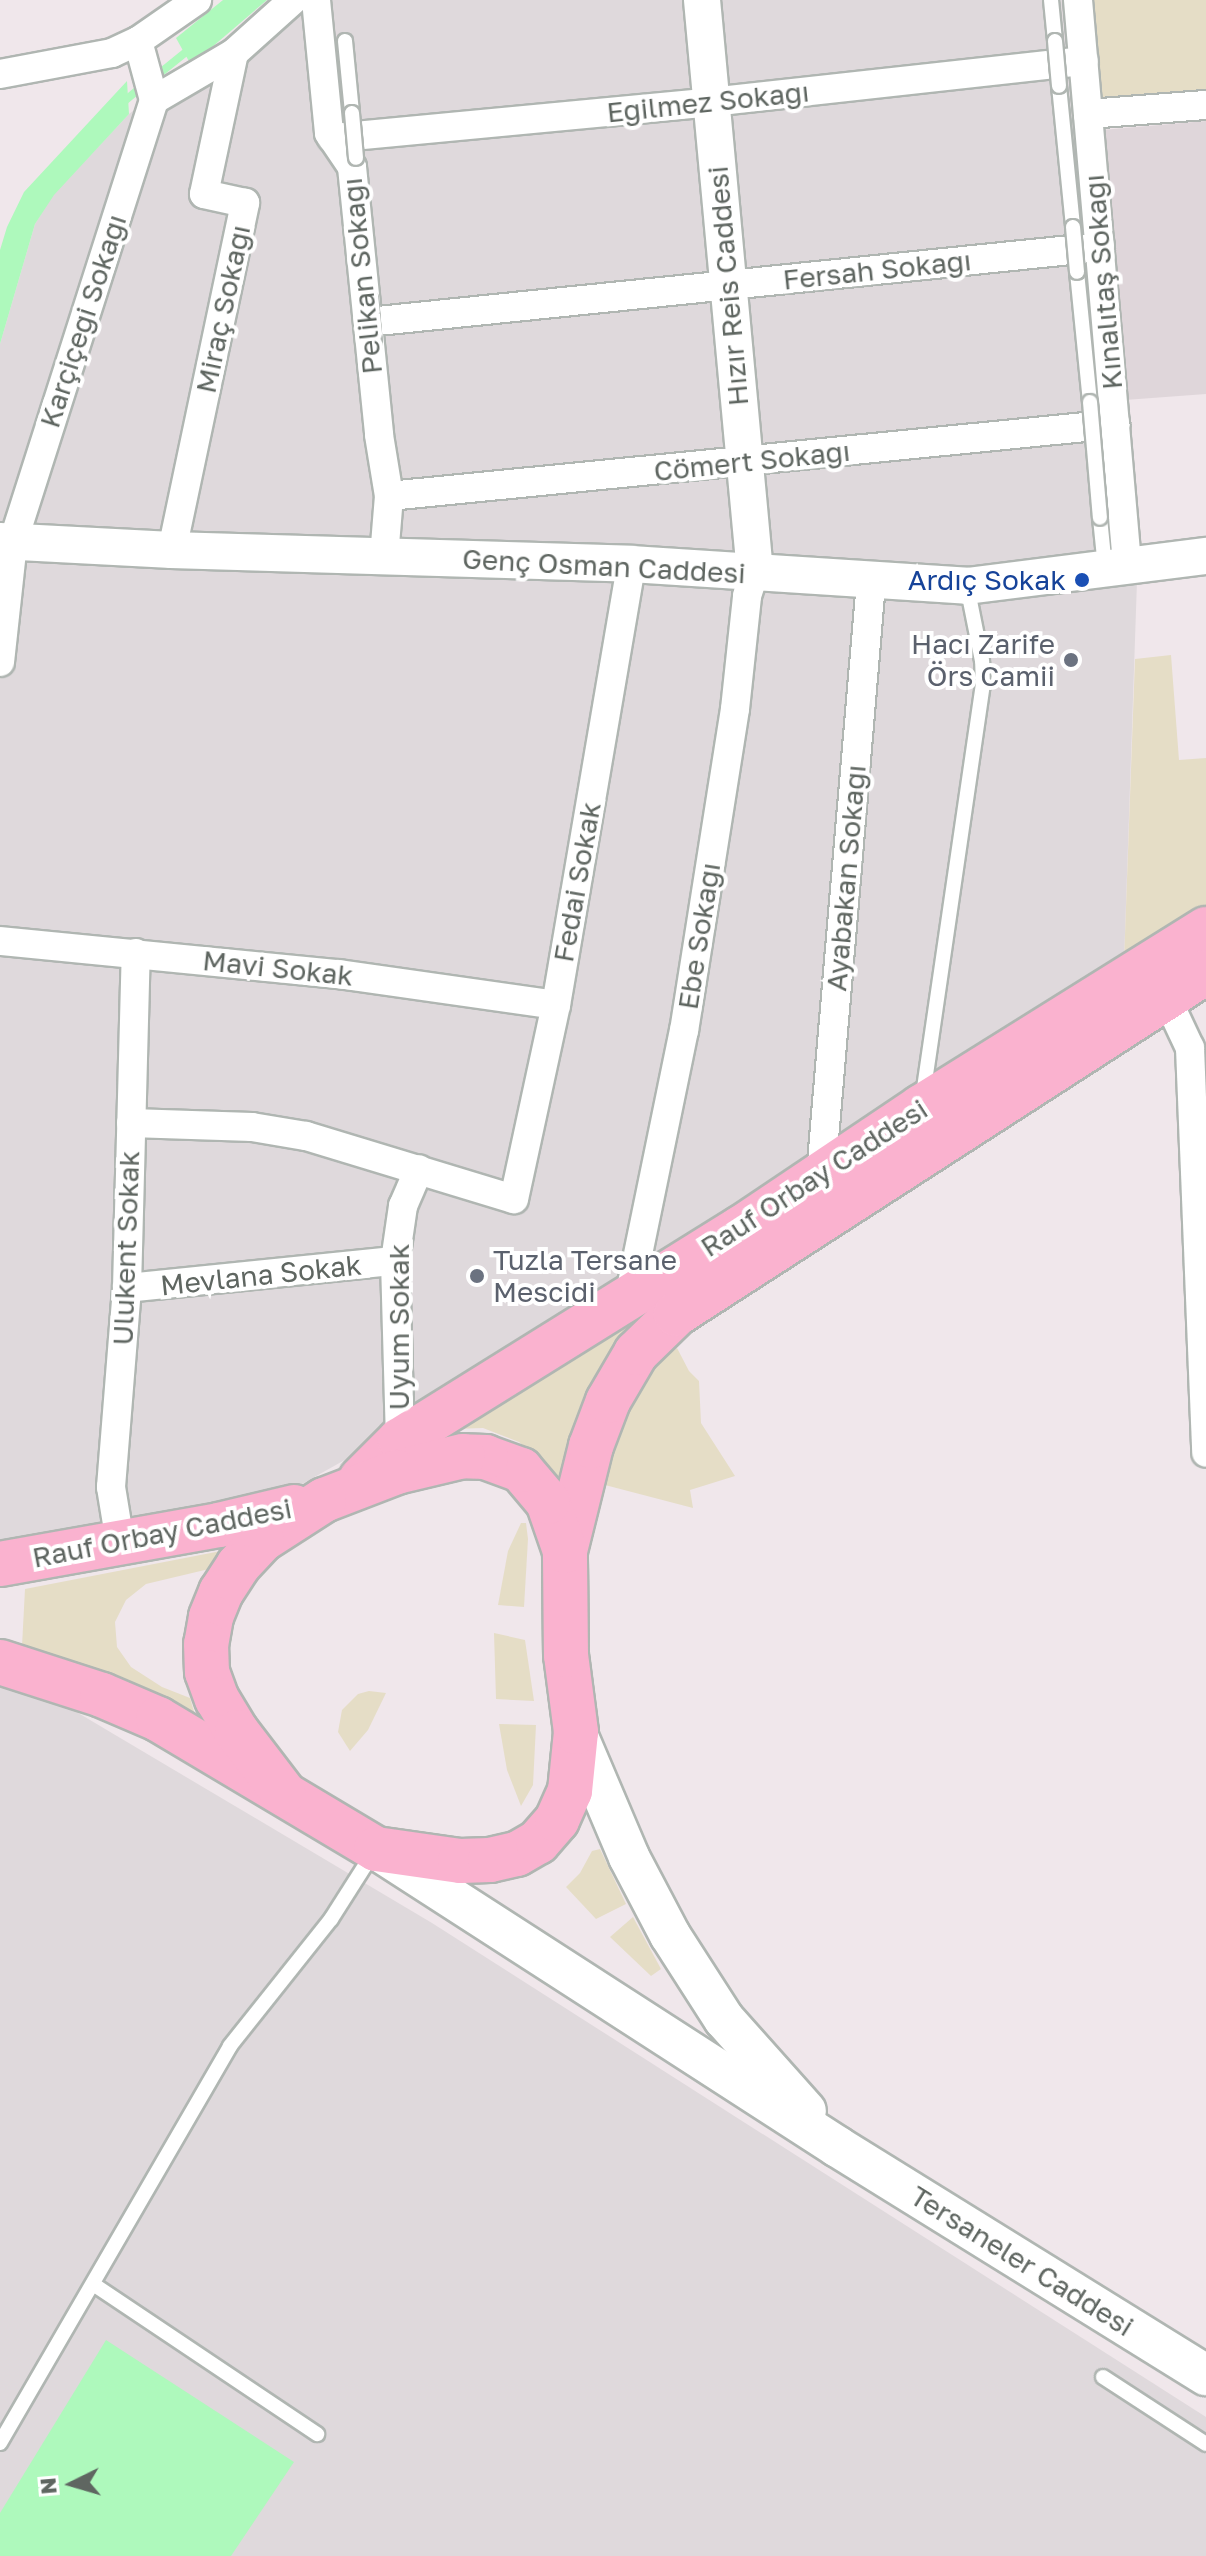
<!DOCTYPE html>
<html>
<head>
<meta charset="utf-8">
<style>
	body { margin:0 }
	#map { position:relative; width:1206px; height:2556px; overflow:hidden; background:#f0e7eb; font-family:"Golos Text",sans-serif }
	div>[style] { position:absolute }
	.industrial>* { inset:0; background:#dfd9dc }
	.education>* { inset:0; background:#dfd6da }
	.green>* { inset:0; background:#e5ddc6 }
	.water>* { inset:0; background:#aef9bc }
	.stream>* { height:8px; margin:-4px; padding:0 4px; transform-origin:4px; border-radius:4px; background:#aef9bc }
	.roads { filter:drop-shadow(2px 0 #b0b6b2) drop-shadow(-2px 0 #b0b6b2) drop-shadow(0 2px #b0b6b2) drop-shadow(0 -2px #b0b6b2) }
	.service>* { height:14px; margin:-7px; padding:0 7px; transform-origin:7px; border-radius:7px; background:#fff }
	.minor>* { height:28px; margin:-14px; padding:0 14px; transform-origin:14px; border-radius:14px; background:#fff }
	.tertiary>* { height:36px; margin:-18px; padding:0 18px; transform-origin:18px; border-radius:18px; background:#fff }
	.secondary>* { height:40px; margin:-20px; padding:0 20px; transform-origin:20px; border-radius:20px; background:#fff }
	.primary>* { height:44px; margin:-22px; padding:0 22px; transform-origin:22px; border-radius:22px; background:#fab2cf }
	.bridges { filter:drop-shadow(2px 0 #b0b6b2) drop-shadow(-2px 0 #b0b6b2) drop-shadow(0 2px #b0b6b2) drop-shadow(0 -2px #b0b6b2) }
	.service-bridge>* { height:14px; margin:-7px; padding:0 7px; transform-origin:7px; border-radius:7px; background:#fff }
	.dots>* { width:22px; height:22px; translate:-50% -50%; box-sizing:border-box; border:4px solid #fff; border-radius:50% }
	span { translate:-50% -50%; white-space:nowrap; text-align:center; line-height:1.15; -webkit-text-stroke:8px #fff; paint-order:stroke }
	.street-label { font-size:28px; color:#5f6661 }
	.transit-label { font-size:28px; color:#164399 }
	.right { translate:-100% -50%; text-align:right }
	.worship-label { font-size:28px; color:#5b616d }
	.left { translate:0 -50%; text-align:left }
	.north { position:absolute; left:32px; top:2444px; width:80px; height:80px; -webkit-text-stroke:6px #fff; paint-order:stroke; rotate:265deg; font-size:22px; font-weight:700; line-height:32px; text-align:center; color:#5f6661 }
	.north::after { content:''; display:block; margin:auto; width:28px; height:36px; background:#5f6661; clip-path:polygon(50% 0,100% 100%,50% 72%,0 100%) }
</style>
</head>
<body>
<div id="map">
	<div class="industrial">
		<i style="clip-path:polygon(267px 0,1091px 0,1138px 552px,1124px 962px,421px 1417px,295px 1488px,0 1549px,0 344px,35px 224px,53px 195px,129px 114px,231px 34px)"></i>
		<i style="clip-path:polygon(0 1684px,58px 1701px,432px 1923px,1206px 2417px,1206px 2556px,0 2556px)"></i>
	</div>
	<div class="education">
		<i style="clip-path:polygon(1206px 121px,1206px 394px,1125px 400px,1102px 130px)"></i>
	</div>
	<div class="green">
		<i style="clip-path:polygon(1091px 0,1206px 0,1206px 89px,1099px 100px)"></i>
		<i style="clip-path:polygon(1171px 655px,1179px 760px,1206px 758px,1206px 917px,1124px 962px,1135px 659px)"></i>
		<i style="clip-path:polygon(645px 1311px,612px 1353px,563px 1492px,538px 1458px,519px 1442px,483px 1428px,453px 1429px)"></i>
		<i style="clip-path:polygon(677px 1348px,689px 1371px,699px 1381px,701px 1423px,735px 1476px,690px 1490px,693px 1508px,605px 1485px,605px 1447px,627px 1404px,665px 1356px)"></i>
		<i style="clip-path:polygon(521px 1523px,526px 1523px,528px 1539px,524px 1607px,498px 1605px,508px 1551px)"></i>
		<i style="clip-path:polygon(221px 1551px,209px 1569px,146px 1584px,126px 1600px,115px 1622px,117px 1647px,131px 1667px,162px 1687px,190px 1698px,195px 1715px,22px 1646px,25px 1589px)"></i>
		<i style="clip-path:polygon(494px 1633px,525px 1640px,534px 1701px,496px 1699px)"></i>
		<i style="clip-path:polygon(369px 1691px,386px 1693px,368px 1730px,350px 1751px,338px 1732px,342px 1710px,358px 1694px)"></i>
		<i style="clip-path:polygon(499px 1724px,536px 1725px,533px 1785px,521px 1806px,507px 1770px)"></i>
		<i style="clip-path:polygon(600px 1849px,626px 1904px,596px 1919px,566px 1887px,580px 1873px,592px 1851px)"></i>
		<i style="clip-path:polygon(633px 1917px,661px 1969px,651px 1976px,610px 1937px)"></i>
	</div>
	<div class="water">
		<i style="clip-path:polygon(223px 0,267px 0,191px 65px,176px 38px)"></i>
		<i style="clip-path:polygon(127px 81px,129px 114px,54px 195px,35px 224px,0 344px,0 250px,7px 227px,24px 192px)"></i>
		<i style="clip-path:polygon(106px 2340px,294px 2462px,231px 2556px,0 2556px,0 2513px)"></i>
	</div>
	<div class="stream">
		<i style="left:155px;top:77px;width:46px;rotate:-38.9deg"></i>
		<i style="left:121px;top:104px;width:30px;rotate:-40deg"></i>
	</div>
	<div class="roads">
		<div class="service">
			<i style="left:1051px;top:0;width:41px;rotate:84.4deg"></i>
			<i style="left:345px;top:41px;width:72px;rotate:84.4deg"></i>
			<i style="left:1059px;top:86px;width:142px;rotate:84.3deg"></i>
			<i style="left:1077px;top:272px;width:131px;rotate:84.3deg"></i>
			<i style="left:1100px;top:518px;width:49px;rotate:84.2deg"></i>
			<i style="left:923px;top:1095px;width:413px;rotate:-81.7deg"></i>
			<i style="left:983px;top:686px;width:25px;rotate:-92deg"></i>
			<i style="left:982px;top:661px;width:76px;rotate:-101.3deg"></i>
			<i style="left:93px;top:2284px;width:270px;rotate:33.8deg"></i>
			<i style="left:1103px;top:2377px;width:123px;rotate:33deg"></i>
			<i style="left:0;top:2443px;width:459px;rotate:-59.9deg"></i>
			<i style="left:230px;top:2046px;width:162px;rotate:-51.5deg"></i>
			<i style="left:331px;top:1919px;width:78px;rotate:-57.5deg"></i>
		</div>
		<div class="minor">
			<i style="left:316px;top:0;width:134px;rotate:84.4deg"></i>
			<i style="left:329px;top:133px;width:41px;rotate:55.9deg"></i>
			<i style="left:352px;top:167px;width:269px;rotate:84.2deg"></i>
			<i style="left:379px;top:435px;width:62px;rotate:80.7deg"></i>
			<i style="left:389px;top:496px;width:61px;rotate:94.7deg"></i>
			<i style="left:1078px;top:0;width:566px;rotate:85.03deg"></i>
			<i style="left:0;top:74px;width:114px;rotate:-10.6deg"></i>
			<i style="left:112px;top:53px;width:29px;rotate:-25deg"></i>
			<i style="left:154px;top:100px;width:93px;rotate:-30.4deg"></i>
			<i style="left:234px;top:53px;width:79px;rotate:-41.9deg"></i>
			<i style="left:154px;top:100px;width:61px;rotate:-105.2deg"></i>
			<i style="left:138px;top:41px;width:72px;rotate:-34.8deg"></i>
			<i style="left:1088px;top:114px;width:118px;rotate:-4.4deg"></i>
			<i style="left:332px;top:138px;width:381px;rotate:-5.4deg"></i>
			<i style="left:711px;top:102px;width:375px;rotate:-6.3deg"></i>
			<i style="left:368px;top:322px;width:736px;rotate:-5.85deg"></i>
			<i style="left:389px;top:496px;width:730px;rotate:-5.66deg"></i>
			<i style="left:172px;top:550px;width:355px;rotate:-78.1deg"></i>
			<i style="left:245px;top:203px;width:42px;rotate:-167.6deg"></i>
			<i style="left:204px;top:194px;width:144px;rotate:-78deg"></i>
			<i style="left:0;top:662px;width:121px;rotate:-83.8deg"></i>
			<i style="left:13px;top:542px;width:464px;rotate:-72.3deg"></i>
			<i style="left:0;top:941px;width:341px;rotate:5.6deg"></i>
			<i style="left:339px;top:974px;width:219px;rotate:8.1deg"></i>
			<i style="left:1166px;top:997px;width:56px;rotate:64.8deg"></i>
			<i style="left:1190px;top:1048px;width:405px;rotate:87.7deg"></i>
			<i style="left:131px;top:1123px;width:121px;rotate:1.9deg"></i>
			<i style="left:252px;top:1127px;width:55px;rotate:9.5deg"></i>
			<i style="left:306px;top:1136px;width:217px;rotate:16.9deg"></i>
			<i style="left:514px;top:1199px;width:198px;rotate:-77.8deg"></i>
			<i style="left:556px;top:1005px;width:447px;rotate:-80.3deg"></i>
			<i style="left:821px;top:1174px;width:594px;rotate:-85.17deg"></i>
			<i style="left:127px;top:1288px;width:269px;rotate:-5.8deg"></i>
			<i style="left:629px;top:1298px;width:273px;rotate:-78.4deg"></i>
			<i style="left:684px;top:1031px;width:326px;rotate:-81deg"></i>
			<i style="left:735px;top:709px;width:114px;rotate:-83.9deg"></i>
			<i style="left:747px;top:596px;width:25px;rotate:-72deg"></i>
			<i style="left:400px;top:1440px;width:179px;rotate:-91.6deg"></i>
			<i style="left:395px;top:1261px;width:56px;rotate:-81.7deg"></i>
			<i style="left:403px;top:1206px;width:40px;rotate:-66.6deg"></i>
			<i style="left:120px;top:1542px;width:56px;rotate:-99.3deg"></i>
			<i style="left:111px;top:1487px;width:200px;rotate:-85.4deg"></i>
			<i style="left:127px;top:1288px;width:335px;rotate:-88.5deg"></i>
		</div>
		<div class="tertiary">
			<i style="left:702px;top:0;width:574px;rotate:84.71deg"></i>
			<i style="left:0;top:541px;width:172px;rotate:3deg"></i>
			<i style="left:172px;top:550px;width:459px;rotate:1.7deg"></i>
			<i style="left:631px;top:564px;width:337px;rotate:3.7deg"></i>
			<i style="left:967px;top:586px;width:241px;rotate:-7.2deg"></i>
		</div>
		<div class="secondary">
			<i style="left:576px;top:1732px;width:136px;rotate:67deg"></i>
			<i style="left:629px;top:1857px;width:88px;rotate:62.3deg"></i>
			<i style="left:670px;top:1935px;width:100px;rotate:57.3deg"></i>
			<i style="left:724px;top:2019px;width:123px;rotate:48.3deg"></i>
			<i style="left:376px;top:1849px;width:550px;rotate:32.82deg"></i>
			<i style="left:838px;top:2147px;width:433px;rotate:31.8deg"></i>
		</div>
		<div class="primary">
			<i style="left:361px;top:1479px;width:55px;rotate:-45deg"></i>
			<i style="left:400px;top:1440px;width:402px;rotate:-31.9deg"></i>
			<i style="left:741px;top:1228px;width:217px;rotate:-33.9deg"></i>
			<i style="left:921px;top:1107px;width:336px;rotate:-32deg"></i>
			<i style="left:565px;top:1551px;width:108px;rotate:-76.1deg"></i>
			<i style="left:591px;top:1446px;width:48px;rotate:-69.3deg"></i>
			<i style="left:608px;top:1401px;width:56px;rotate:-59.7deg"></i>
			<i style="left:636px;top:1353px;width:56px;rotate:-44.3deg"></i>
			<i style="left:676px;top:1314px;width:631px;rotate:-32.83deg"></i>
			<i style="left:0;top:1564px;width:222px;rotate:-10.1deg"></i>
			<i style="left:219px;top:1525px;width:77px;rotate:-13.5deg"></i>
			<i style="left:0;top:1662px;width:107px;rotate:17.9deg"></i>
			<i style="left:102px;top:1695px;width:61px;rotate:23.2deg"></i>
			<i style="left:158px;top:1719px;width:254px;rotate:30.8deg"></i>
			<i style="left:376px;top:1849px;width:85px;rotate:8.1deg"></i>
			<i style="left:460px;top:1861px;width:30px;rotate:-2deg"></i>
			<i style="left:490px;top:1860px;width:28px;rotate:-13deg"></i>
			<i style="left:517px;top:1854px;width:24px;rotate:-30deg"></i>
			<i style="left:538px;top:1842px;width:29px;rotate:-49deg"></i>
			<i style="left:557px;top:1820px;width:32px;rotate:-66deg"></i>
			<i style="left:570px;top:1791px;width:59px;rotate:-84.2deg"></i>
			<i style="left:576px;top:1732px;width:78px;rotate:-97.4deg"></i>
			<i style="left:566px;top:1655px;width:104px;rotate:-90.6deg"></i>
			<i style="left:565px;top:1551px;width:52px;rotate:-109.1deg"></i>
			<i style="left:548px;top:1502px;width:42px;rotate:-130.2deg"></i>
			<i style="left:521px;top:1470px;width:37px;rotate:-160deg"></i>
			<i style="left:486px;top:1457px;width:23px;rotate:-178deg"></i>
			<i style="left:463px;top:1456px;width:68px;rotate:166.4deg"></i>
			<i style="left:397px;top:1472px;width:78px;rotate:159deg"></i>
			<i style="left:324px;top:1500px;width:74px;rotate:147.2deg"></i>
			<i style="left:262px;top:1540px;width:35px;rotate:133deg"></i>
			<i style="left:238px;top:1566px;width:31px;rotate:123deg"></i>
			<i style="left:221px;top:1592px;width:27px;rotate:112deg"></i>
			<i style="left:211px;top:1617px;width:27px;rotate:100deg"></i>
			<i style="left:206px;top:1644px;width:28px;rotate:88deg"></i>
			<i style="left:207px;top:1672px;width:29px;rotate:70deg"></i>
			<i style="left:217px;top:1699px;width:39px;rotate:59deg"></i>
			<i style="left:237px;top:1732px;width:76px;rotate:52.5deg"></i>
		</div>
	</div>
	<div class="bridges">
		<div class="service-bridge">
			<i style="left:1055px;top:41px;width:45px;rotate:84.9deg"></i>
			<i style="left:352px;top:113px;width:45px;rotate:84.9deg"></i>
			<i style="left:1073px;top:227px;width:45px;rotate:84.9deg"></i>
			<i style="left:370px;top:299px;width:46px;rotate:85deg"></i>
			<i style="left:1090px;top:402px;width:116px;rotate:85.1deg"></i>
		</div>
	</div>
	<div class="dots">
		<i style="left:1082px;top:580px;background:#1a4fb4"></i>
		<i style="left:1071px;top:660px;background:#6b7280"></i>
		<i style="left:477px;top:1276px;background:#6b7280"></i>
	</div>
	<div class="street-label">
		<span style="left:708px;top:102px;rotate:-6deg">Eğilmez Sokağı</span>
		<span style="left:877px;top:270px;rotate:-6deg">Fersah Sokağı</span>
		<span style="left:362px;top:276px;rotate:-96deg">Pelikan Sokağı</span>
		<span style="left:1103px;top:282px;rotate:-95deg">Kınalıtaş Sokağı</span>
		<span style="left:728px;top:286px;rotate:-95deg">Hızır Reis Caddesi</span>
		<span style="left:223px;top:309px;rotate:-78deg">Miraç Sokağı</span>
		<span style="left:83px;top:321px;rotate:-72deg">Karçiçeği Sokağı</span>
		<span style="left:752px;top:461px;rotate:-6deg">Cömert Sokağı</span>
		<span style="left:604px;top:566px;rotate:3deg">Genç Osman Caddesi</span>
		<span style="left:846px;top:878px;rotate:-85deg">Ayabakan Sokağı</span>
		<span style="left:577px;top:882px;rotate:-80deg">Fedai Sokak</span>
		<span style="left:699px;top:936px;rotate:-81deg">Ebe Sokağı</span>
		<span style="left:278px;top:968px;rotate:6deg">Mavi Sokak</span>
		<span style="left:814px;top:1178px;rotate:-33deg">Rauf Orbay Caddesi</span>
		<span style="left:126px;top:1248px;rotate:-88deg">Ulukent Sokak</span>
		<span style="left:261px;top:1275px;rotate:-6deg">Mevlana Sokak</span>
		<span style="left:399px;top:1327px;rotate:-90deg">Uyum Sokak</span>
		<span style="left:162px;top:1533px;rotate:-11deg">Rauf Orbay Caddesi</span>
		<span style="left:1022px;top:2261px;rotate:32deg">Tersaneler Caddesi</span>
	</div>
	<div class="transit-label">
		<span class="right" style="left:1066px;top:580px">Ardıç Sokak</span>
	</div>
	<div class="worship-label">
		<span class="right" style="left:1055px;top:660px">Hacı Zarife<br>Örs Camii</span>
		<span class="left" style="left:493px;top:1276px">Tuzla Tersane<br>Mescidi</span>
	</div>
	<div class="north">N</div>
</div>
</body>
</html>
